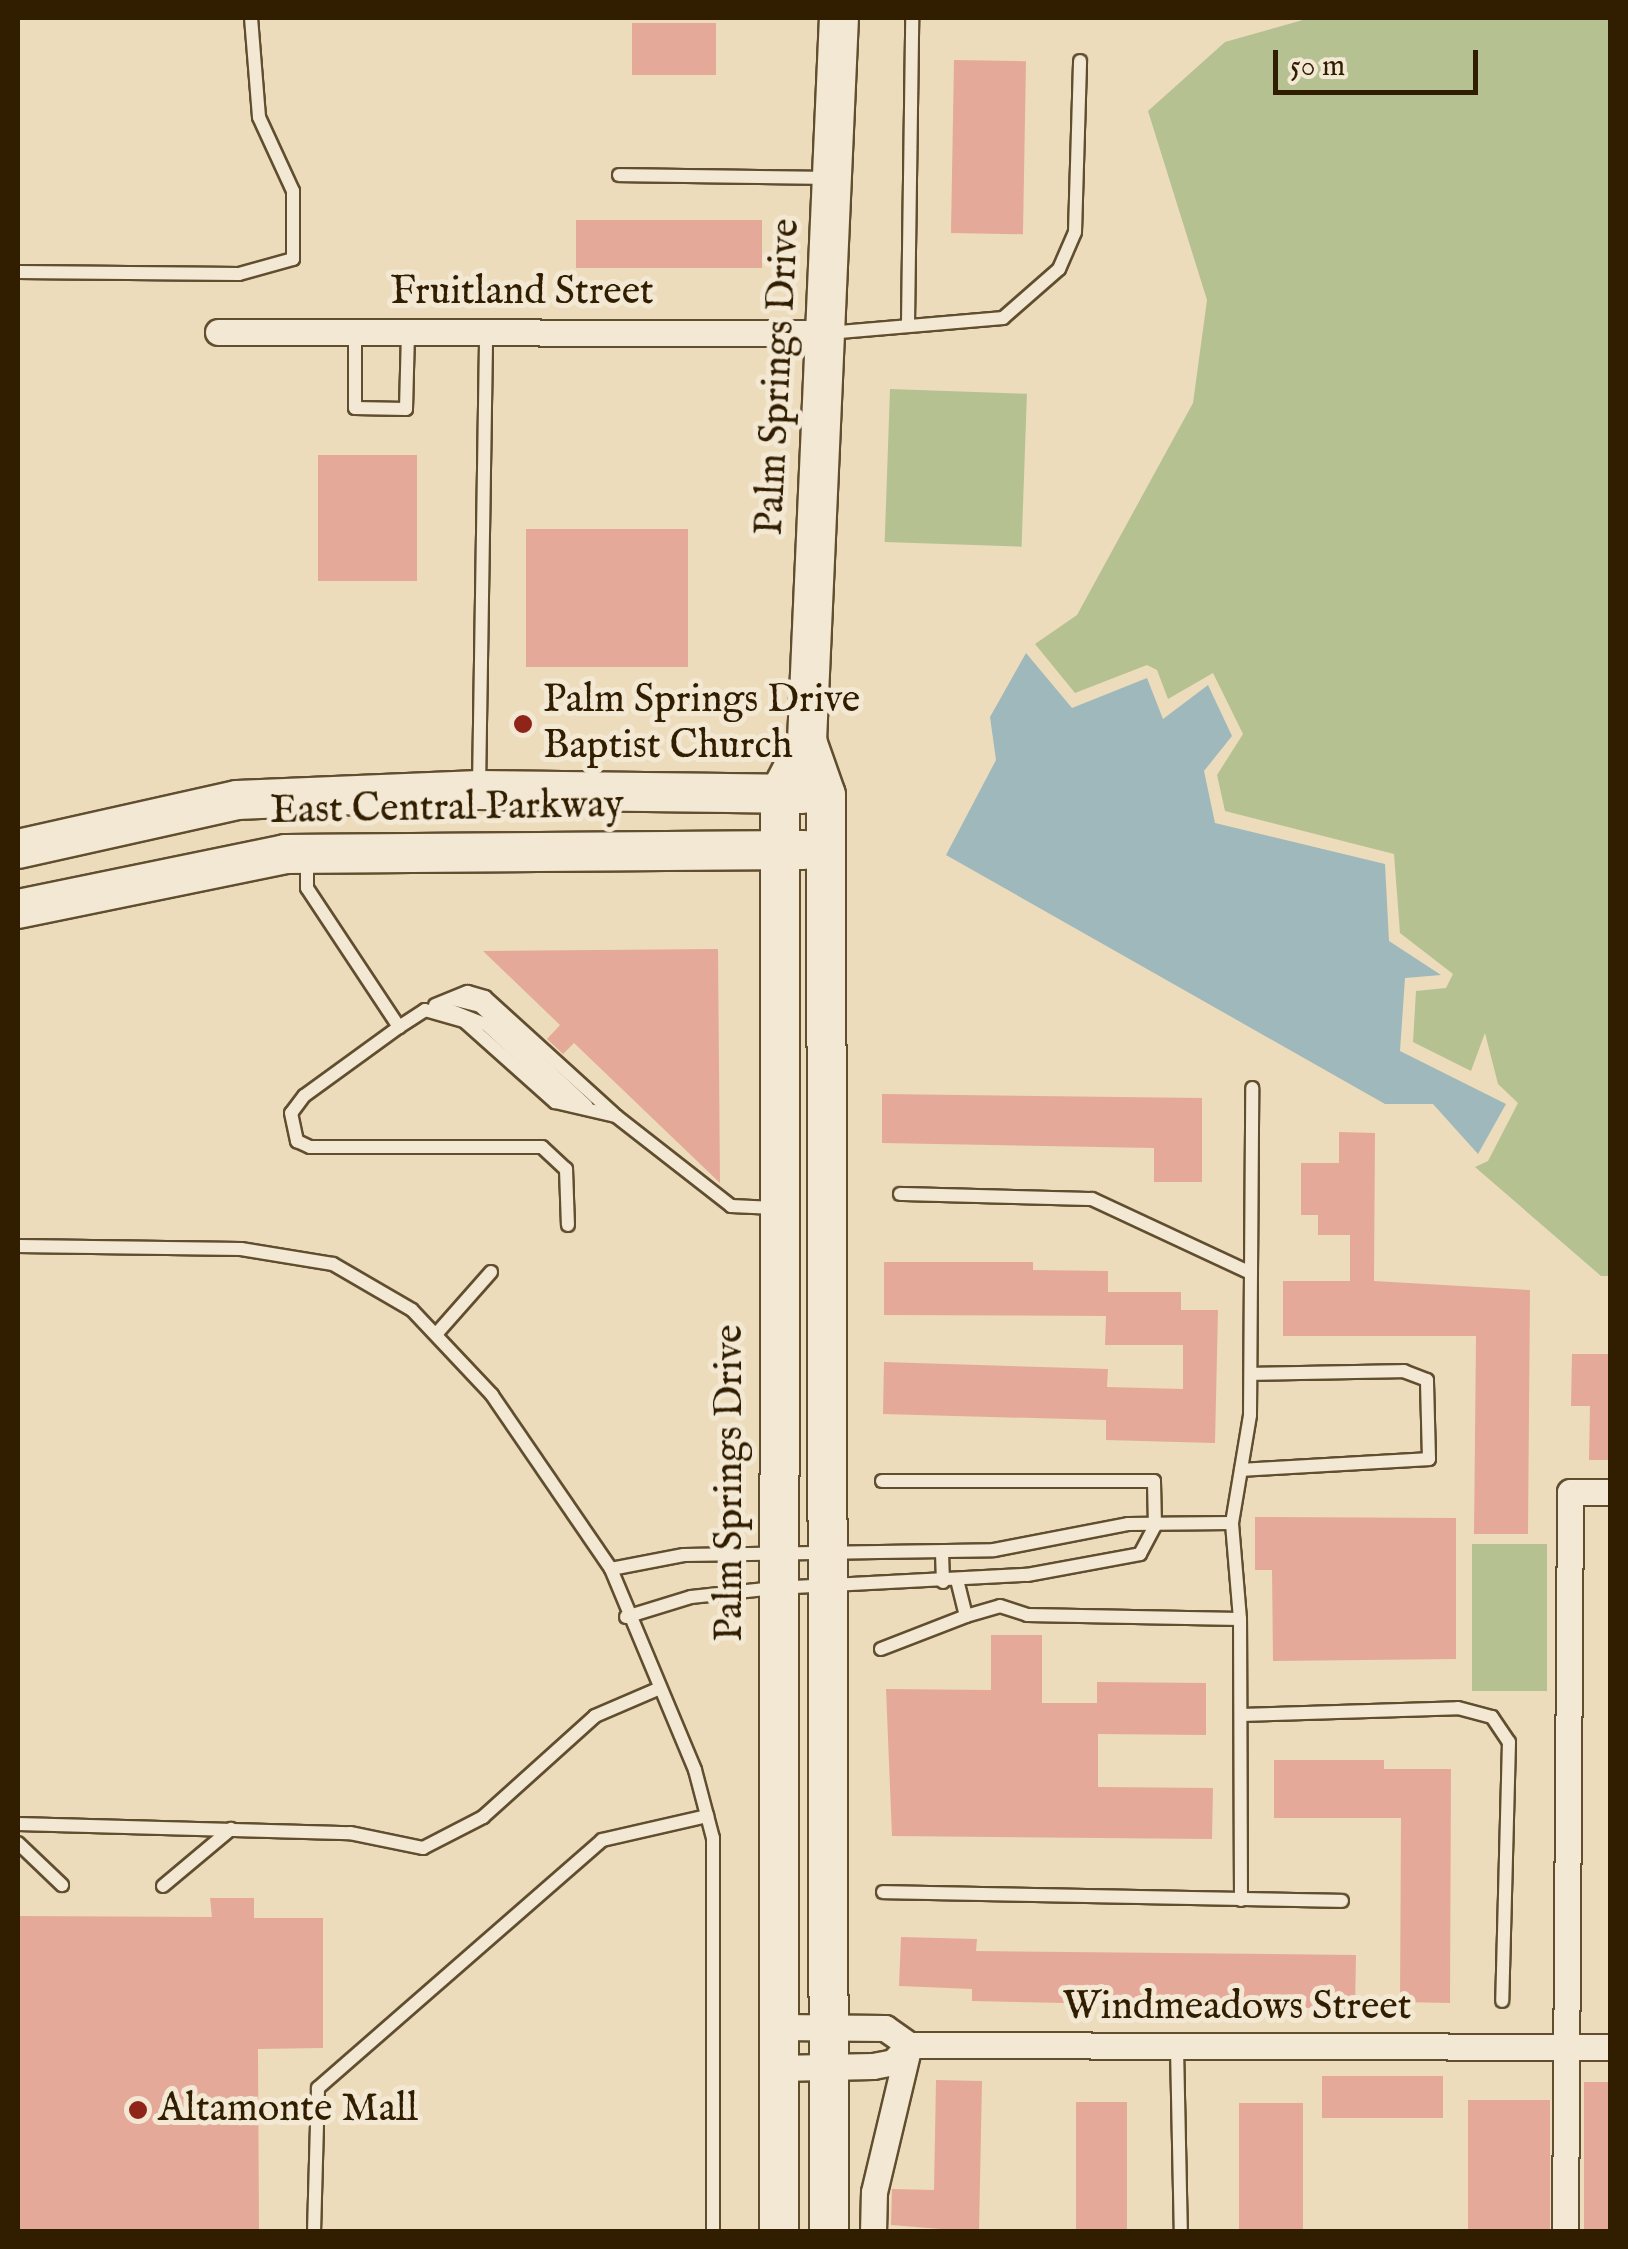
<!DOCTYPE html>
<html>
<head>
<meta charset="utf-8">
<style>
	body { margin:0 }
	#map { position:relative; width:1628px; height:2249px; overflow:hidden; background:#ecdcbb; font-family:"IM FELL English",serif }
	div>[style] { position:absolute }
	.green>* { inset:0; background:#b6c192; transform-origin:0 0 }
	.water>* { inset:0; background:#9fb8bc }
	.building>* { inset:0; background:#e5a999; transform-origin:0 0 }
	.roads { filter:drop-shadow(2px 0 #604e2f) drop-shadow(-2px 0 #604e2f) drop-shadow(0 2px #604e2f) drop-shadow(0 -2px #604e2f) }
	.lane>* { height:12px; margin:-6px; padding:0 6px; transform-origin:6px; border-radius:6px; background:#f3e8d3 }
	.street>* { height:25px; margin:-12.5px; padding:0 12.5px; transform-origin:12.5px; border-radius:12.5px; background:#f3e8d3 }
	.secondary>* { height:38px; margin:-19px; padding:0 19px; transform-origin:19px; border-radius:19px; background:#f3e8d3 }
	.dots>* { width:28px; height:28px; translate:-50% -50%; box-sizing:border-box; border:5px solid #f3e8d3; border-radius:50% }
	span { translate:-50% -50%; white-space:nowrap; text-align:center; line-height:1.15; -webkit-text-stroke:10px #f3e8d3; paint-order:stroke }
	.street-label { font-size:40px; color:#311e00 }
	.poi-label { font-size:40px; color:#311e00 }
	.left { translate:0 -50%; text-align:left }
	.frame { position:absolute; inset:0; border:20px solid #311e00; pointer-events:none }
	.scale { position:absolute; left:1273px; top:50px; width:205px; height:45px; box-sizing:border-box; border:5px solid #311e00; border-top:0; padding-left:12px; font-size:30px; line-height:35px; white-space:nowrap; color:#311e00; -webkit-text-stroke:8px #f3e8d3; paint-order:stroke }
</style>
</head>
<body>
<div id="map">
	<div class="green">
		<i style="clip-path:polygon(1310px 18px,1610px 18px,1610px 1276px,1601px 1276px,1475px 1167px,1488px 1161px,1518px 1103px,1498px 1084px,1485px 1033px,1471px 1071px,1413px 1042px,1416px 991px,1446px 988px,1453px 974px,1400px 933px,1394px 854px,1225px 811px,1217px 775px,1243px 734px,1213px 673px,1168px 699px,1157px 670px,1147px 665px,1075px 693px,1035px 644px,1077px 615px,1193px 403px,1207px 300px,1148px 111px,1225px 42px)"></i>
		<i style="left:890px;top:389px;width:137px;height:153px;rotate:2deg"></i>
		<i style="left:1472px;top:1544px;width:75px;height:147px"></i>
	</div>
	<div class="water">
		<i style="clip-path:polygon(1026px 653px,1072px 708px,1147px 678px,1163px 719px,1208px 685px,1232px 736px,1204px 771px,1215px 823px,1385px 864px,1389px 941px,1441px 975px,1405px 978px,1400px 1051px,1506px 1104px,1478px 1154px,1433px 1104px,1385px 1104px,946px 855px,996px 760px,990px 717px)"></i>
	</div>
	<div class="building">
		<i style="left:632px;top:23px;width:84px;height:52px"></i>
		<i style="left:954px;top:60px;width:72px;height:173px;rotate:1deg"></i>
		<i style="left:576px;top:220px;width:186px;height:48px"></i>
		<i style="left:318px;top:455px;width:99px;height:126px"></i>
		<i style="left:526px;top:529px;width:162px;height:138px"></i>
		<i style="clip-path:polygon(718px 949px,720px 1183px,574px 1043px,563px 1054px,547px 1039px,560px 1025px,483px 951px)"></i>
		<i style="clip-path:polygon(882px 1094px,1202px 1098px,1202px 1182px,1154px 1182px,1154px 1148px,882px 1143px)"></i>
		<i style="clip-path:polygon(1339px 1132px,1375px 1133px,1374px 1281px,1530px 1290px,1528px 1534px,1474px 1534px,1476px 1336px,1283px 1336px,1283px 1281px,1350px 1281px,1350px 1235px,1318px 1235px,1318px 1215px,1301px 1215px,1301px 1163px,1339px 1163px)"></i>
		<i style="clip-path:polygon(884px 1262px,1033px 1262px,1033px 1270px,1108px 1271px,1108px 1292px,1181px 1292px,1181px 1310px,1218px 1310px,1215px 1443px,1106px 1440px,1106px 1420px,883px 1414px,884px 1362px,1108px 1369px,1107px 1387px,1183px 1389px,1183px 1345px,1105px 1345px,1106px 1316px,884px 1315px)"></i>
		<i style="clip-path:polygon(1572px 1354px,1610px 1354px,1610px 1460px,1589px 1460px,1590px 1406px,1571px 1406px)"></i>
		<i style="clip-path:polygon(1255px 1517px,1456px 1518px,1456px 1659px,1273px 1661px,1272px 1570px,1255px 1570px)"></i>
		<i style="clip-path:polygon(991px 1635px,1042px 1635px,1042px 1703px,1097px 1703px,1097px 1682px,1206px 1683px,1206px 1735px,1098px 1734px,1098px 1787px,1213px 1788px,1212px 1839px,892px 1836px,886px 1689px,991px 1690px)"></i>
		<i style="clip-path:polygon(1274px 1760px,1384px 1760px,1384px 1769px,1451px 1769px,1450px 2003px,1400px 2002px,1401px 1818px,1274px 1818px)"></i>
		<i style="clip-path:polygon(210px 1898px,254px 1898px,254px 1918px,323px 1918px,323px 2048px,258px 2049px,259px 2232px,18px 2232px,18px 1916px,212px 1917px)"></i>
		<i style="clip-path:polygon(901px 1937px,977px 1939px,976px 1951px,1356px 1955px,1355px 2009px,972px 2001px,972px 1989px,899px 1986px)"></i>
		<i style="left:1322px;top:2076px;width:121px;height:42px"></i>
		<i style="clip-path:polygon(936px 2080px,982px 2081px,979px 2232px,891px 2225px,892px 2189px,934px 2190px)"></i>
		<i style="left:1584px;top:2082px;width:26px;height:150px"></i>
		<i style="left:1468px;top:2100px;width:82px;height:132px"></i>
		<i style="left:1076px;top:2102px;width:51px;height:130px"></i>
		<i style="left:1239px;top:2103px;width:64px;height:129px"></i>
	</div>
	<div class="roads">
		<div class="lane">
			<i style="left:619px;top:175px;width:207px;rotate:0.8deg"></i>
			<i style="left:18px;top:272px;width:221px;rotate:0.5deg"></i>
			<i style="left:239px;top:274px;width:56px;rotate:-15.5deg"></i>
			<i style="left:293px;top:259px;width:68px;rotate:-90deg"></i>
			<i style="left:293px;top:191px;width:81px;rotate:-114.7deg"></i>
			<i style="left:259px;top:117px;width:99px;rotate:-94.6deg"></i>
			<i style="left:908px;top:323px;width:305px;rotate:-89.2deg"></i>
			<i style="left:355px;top:330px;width:78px;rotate:90deg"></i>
			<i style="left:355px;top:408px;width:51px;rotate:1.1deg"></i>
			<i style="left:406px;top:409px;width:78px;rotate:-88.5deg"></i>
			<i style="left:828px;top:333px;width:176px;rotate:-4.9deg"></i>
			<i style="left:1003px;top:318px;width:74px;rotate:-41.2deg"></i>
			<i style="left:1059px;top:269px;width:40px;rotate:-66.6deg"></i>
			<i style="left:1075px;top:232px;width:171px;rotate:-88.3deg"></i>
			<i style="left:479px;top:788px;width:458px;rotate:-89.1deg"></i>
			<i style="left:307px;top:857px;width:31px;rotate:90deg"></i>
			<i style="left:307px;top:888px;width:167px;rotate:56.5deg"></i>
			<i style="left:399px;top:1027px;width:117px;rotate:144deg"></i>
			<i style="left:304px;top:1096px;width:21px;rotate:127deg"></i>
			<i style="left:291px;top:1113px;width:29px;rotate:78deg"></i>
			<i style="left:297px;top:1141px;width:14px;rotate:25deg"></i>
			<i style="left:310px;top:1147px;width:232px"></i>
			<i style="left:542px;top:1147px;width:33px;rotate:43deg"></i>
			<i style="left:566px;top:1169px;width:56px;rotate:88deg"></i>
			<i style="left:452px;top:999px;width:29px;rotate:14deg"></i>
			<i style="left:480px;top:1006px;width:146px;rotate:43.1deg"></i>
			<i style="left:435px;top:1005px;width:35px;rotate:-22deg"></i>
			<i style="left:468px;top:992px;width:18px;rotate:16deg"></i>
			<i style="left:485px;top:997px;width:174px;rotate:42.2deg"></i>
			<i style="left:437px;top:1005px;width:54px;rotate:21.8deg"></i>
			<i style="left:487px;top:1025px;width:115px;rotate:42.9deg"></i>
			<i style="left:399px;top:1027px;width:31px;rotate:-33deg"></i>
			<i style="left:425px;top:1010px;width:41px;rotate:15.8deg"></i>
			<i style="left:464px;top:1021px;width:122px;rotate:41.7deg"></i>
			<i style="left:555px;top:1102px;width:63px;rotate:12.9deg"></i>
			<i style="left:616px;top:1116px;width:146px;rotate:38deg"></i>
			<i style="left:731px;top:1206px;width:44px;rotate:2.6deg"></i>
			<i style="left:900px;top:1194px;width:192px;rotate:1.5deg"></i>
			<i style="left:1092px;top:1199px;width:175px;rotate:25deg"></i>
			<i style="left:18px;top:1246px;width:223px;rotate:0.8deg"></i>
			<i style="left:241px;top:1249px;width:93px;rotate:9.3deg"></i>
			<i style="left:333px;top:1264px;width:91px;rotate:30.2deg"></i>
			<i style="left:412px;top:1310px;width:117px;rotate:46.7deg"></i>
			<i style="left:492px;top:1395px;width:211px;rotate:55.6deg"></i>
			<i style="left:611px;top:1569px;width:218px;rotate:67.3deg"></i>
			<i style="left:695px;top:1770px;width:70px;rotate:75.2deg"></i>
			<i style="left:713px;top:1838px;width:394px;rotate:90deg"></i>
			<i style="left:438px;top:1332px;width:80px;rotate:-48.5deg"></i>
			<i style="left:1241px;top:1470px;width:188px;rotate:-3.3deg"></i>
			<i style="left:1429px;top:1459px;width:79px;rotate:-91.5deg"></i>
			<i style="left:1427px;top:1380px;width:25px;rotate:-159deg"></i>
			<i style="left:1404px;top:1371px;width:153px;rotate:178.9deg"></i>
			<i style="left:942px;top:1553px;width:29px;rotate:88deg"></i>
			<i style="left:611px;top:1569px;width:74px;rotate:-10.9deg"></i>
			<i style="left:684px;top:1555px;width:310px;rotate:-0.9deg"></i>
			<i style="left:994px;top:1550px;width:136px;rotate:-11deg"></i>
			<i style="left:1128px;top:1524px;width:104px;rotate:-0.6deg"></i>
			<i style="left:966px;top:1616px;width:35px;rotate:-16deg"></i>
			<i style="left:1000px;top:1606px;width:28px;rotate:18deg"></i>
			<i style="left:1027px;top:1615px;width:213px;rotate:1.1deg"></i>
			<i style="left:626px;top:1617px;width:68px;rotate:-17.1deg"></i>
			<i style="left:691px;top:1597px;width:84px;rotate:-6.1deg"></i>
			<i style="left:775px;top:1588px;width:252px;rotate:-3deg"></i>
			<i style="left:1027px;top:1575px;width:115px;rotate:-10.5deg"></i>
			<i style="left:1140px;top:1554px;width:32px;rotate:-62deg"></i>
			<i style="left:1155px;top:1526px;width:45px;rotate:-91.3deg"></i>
			<i style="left:1154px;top:1481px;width:272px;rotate:180deg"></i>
			<i style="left:881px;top:1649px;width:91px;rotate:-21.2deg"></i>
			<i style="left:966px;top:1616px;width:36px;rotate:-104deg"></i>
			<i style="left:1241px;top:1715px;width:217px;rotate:-1.8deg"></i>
			<i style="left:1458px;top:1708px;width:35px;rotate:15deg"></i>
			<i style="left:1492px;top:1717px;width:30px;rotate:56deg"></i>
			<i style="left:1509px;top:1742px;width:259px;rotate:91.5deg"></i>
			<i style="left:18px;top:1824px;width:332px;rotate:1.6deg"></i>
			<i style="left:350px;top:1833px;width:75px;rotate:11.6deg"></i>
			<i style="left:423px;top:1848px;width:68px;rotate:-27.3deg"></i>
			<i style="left:483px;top:1817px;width:151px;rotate:-42deg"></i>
			<i style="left:595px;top:1716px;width:69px;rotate:-23.2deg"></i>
			<i style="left:18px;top:1843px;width:61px;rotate:43.7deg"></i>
			<i style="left:163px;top:1886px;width:89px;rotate:-40deg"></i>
			<i style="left:883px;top:1892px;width:459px;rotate:1.1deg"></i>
			<i style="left:1241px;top:1900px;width:281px;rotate:-90.2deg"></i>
			<i style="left:1240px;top:1619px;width:96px;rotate:-94.8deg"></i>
			<i style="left:1232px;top:1523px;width:109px;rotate:-80.5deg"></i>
			<i style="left:1250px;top:1415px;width:327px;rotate:-89.6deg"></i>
			<i style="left:1177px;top:2048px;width:184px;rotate:88.8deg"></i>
			<i style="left:314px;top:2232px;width:144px;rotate:-88.4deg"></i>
			<i style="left:318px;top:2088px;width:377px;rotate:-41.1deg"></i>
			<i style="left:602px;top:1840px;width:108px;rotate:-12.9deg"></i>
		</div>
		<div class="street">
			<i style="left:218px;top:332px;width:608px;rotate:0.09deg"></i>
			<i style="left:778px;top:2027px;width:107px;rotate:0.5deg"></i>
			<i style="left:885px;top:2028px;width:29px;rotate:35deg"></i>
			<i style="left:909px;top:2045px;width:701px;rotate:0.16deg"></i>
			<i style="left:778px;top:2068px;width:95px;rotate:-1.2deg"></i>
			<i style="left:873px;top:2066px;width:20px;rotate:-11deg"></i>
			<i style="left:893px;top:2062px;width:23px;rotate:-47deg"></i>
			<i style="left:873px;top:2232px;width:40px;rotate:-88.6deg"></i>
			<i style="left:874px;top:2192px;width:151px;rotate:-76.6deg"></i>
			<i style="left:1565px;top:2232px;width:740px;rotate:-89.61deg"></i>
			<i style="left:1570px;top:1492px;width:40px"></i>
		</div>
		<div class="secondary">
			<i style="left:18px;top:849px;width:224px;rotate:-12.6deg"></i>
			<i style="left:237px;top:800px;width:242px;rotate:-2.4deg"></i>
			<i style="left:479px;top:790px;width:324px;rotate:0.7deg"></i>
			<i style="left:18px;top:909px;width:273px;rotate:-11.6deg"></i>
			<i style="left:285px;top:854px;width:519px;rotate:-0.44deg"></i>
			<i style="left:779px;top:2232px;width:1439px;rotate:-89.96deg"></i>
			<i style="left:780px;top:793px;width:59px;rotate:-62.6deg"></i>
			<i style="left:829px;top:2232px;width:1437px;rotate:-90.12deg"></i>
			<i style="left:826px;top:795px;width:57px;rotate:-109.4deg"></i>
			<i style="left:807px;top:741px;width:724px;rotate:-87.47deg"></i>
		</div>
	</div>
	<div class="dots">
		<i style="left:523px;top:724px;background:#8f2418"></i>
		<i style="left:138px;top:2110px;background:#8f2418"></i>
	</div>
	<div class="street-label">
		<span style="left:522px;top:293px">Fruitland Street</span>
		<span style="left:779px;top:377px;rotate:-87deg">Palm Springs Drive</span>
		<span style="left:447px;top:809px;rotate:-1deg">East Central Parkway</span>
		<span style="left:731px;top:1483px;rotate:-90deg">Palm Springs Drive</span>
		<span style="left:1237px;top:2008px">Windmeadows Street</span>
	</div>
	<div class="poi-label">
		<span class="left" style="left:543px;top:724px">Palm Springs Drive<br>Baptist Church</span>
		<span class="left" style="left:158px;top:2110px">Altamonte Mall</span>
	</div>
	<div class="frame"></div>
	<div class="scale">50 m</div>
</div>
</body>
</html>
